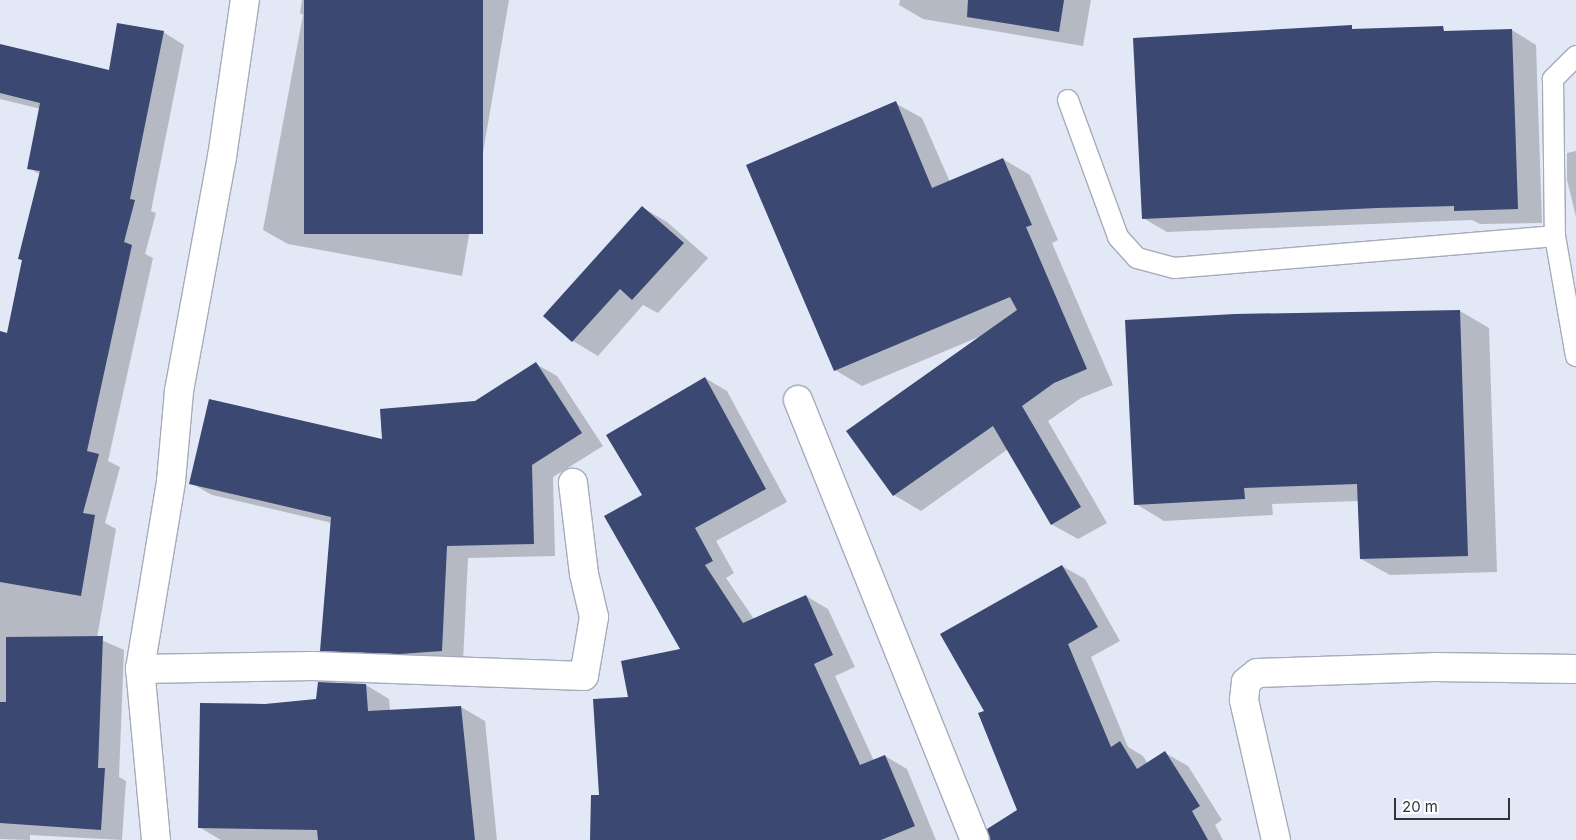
<!DOCTYPE html>
<html>
<head>
<meta charset="utf-8">
<style>
	body { margin:0 }
	#map { position:relative; width:1576px; height:840px; overflow:hidden; background:#e2e8f6; font-family:Inter,sans-serif }
	div>[style] { position:absolute }
	.shadow>* { inset:0; background:#0003 }
	.building>* { inset:0; background:#3b4871; transform-origin:0 0 }
	.roads { filter:drop-shadow(1px 0 #a6abb9) drop-shadow(-1px 0 #a6abb9) drop-shadow(0 1px #a6abb9) drop-shadow(0 -1px #a6abb9) }
	.lane>* { height:20px; margin:-10px; padding:0 10px; transform-origin:10px; border-radius:10px; background:#fff }
	.street>* { height:28px; margin:-14px; padding:0 14px; transform-origin:14px; border-radius:14px; background:#fff }
	span { translate:-50% -50%; white-space:nowrap; text-align:center; line-height:1.15; -webkit-text-stroke:5px #fff; paint-order:stroke }
	.scale { position:absolute; left:1394px; top:798px; width:116px; height:22px; box-sizing:border-box; border:2px solid #323439; border-top:0; padding-left:6px; font-size:15px; line-height:18px; white-space:nowrap; color:#323439; -webkit-text-stroke:4px #fff; paint-order:stroke }
</style>
</head>
<body>
<div id="map">
	<div class="shadow">
		<i style="clip-path:polygon(302px 0,509px 0,462px 276px,288px 244px,263px 230px,303px 15px,300px 13px)"></i>
		<i style="clip-path:polygon(900px 0,1091px 0,1083px 46px,923px 19px,899px 5px)"></i>
		<i style="clip-path:polygon(1512px 30px,1536px 45px,1542px 223px,1480px 224px,1472px 220px,1167px 232px,1143px 218px,1331px 36px)"></i>
		<i style="clip-path:polygon(163px 32px,184px 45px,151px 211px,156px 213px,145px 254px,153px 258px,108px 461px,120px 467px,105px 523px,116px 529px,97px 638px,124px 650px,119px 777px,126px 781px,122px 840px,30px 835px,30px 840px,0 839px,0 332px,8px 334px,41px 175px,29px 168px,41px 109px,0 99px,0 45px,110px 72px)"></i>
		<i style="clip-path:polygon(895px 103px,922px 118px,950px 182px,1003px 159px,1030px 175px,1058px 240px,1052px 243px,1113px 385px,1081px 398px,1048px 421px,1107px 523px,1078px 539px,1051px 524px,1008px 449px,921px 511px,894px 495px,981px 336px,862px 386px,835px 370px)"></i>
		<i style="clip-path:polygon(1576px 151px,1576px 217px,1567px 180px,1567px 153px)"></i>
		<i style="clip-path:polygon(643px 208px,667px 222px,708px 258px,658px 313px,643px 305px,598px 356px,573px 341px,545px 316px)"></i>
		<i style="clip-path:polygon(1460px 311px,1489px 328px,1497px 572px,1390px 575px,1361px 559px,1359px 501px,1272px 504px,1273px 515px,1164px 521px,1136px 504px)"></i>
		<i style="clip-path:polygon(536px 364px,557px 376px,603px 446px,553px 477px,555px 556px,468px 558px,463px 662px,343px 662px,322px 650px,332px 523px,212px 495px,191px 483px,384px 441px,475px 402px)"></i>
		<i style="clip-path:polygon(705px 378px,727px 391px,787px 502px,716px 541px,734px 573px,726px 578px,754px 619px,806px 596px,828px 609px,855px 667px,835px 676px,874px 761px,885px 756px,907px 769px,936px 840px,592px 840px,600px 796px,630px 698px,682px 650px,644px 495px)"></i>
		<i style="clip-path:polygon(1062px 566px,1085px 579px,1120px 641px,1091px 657px,1128px 747px,1143px 756px,1148px 764px,1165px 753px,1188px 766px,1222px 820px,1215px 825px,1223px 840px,1015px 840px,1019px 810px,986px 711px)"></i>
		<i style="clip-path:polygon(366px 685px,389px 699px,390px 711px,461px 707px,485px 721px,497px 840px,221px 840px,199px 827px,265px 705px,318px 700px)"></i>
	</div>
	<div class="building">
		<i style="left:304px;top:0;width:179px;height:234px"></i>
		<i style="clip-path:polygon(968px 0,1064px 0,1059px 32px,967px 17px)"></i>
		<i style="clip-path:polygon(117px 23px,164px 31px,130px 199px,135px 200px,124px 242px,132px 245px,87px 451px,99px 454px,83px 513px,95px 515px,81px 596px,0 582px,0 331px,7px 333px,22px 260px,18px 259px,40px 171px,27px 169px,40px 103px,0 93px,0 44px,109px 70px)"></i>
		<i style="clip-path:polygon(1352px 25px,1352px 29px,1443px 26px,1444px 31px,1512px 29px,1518px 209px,1454px 211px,1454px 206px,1377px 208px,1142px 219px,1133px 38px)"></i>
		<i style="clip-path:polygon(896px 101px,932px 188px,1003px 158px,1032px 225px,1026px 227px,1087px 369px,1054px 383px,1022px 406px,1081px 507px,1051px 525px,993px 426px,893px 496px,846px 431px,1017px 310px,1010px 297px,834px 371px,746px 165px)"></i>
		<i style="clip-path:polygon(642px 206px,684px 243px,632px 300px,620px 289px,572px 342px,543px 316px)"></i>
		<i style="clip-path:polygon(1460px 310px,1468px 556px,1360px 559px,1357px 484px,1244px 488px,1245px 499px,1134px 505px,1125px 320px,1235px 314px)"></i>
		<i style="clip-path:polygon(536px 362px,582px 433px,532px 465px,534px 544px,447px 546px,442px 651px,400px 654px,320px 651px,331px 517px,189px 484px,209px 399px,382px 439px,380px 409px,475px 401px)"></i>
		<i style="clip-path:polygon(705px 377px,766px 489px,695px 528px,713px 561px,705px 565px,743px 623px,806px 595px,833px 655px,814px 664px,860px 765px,885px 755px,915px 826px,881px 840px,590px 840px,591px 795px,599px 795px,593px 699px,628px 697px,621px 661px,680px 649px,604px 516px,642px 495px,606px 435px)"></i>
		<i style="clip-path:polygon(1062px 565px,1098px 627px,1068px 644px,1111px 747px,1120px 741px,1137px 769px,1165px 751px,1200px 806px,1192px 811px,1208px 840px,990px 840px,987px 829px,1017px 810px,978px 713px,984px 711px,940px 634px)"></i>
		<i style="clip-path:polygon(103px 636px,98px 768px,105px 768px,101px 830px,0 823px,0 702px,6px 702px,6px 637px)"></i>
		<i style="clip-path:polygon(318px 682px,366px 684px,368px 711px,461px 706px,475px 840px,318px 840px,317px 830px,198px 828px,200px 703px,265px 704px,316px 699px)"></i>
	</div>
	<div class="roads">
		<div class="lane">
			<i style="left:1576px;top:56px;width:33px;rotate:135deg"></i>
			<i style="left:1553px;top:79px;width:157px;rotate:89.3deg"></i>
			<i style="left:1555px;top:236px;width:122px;rotate:80.1deg"></i>
			<i style="left:1068px;top:100px;width:146px;rotate:69.9deg"></i>
			<i style="left:1118px;top:237px;width:28px;rotate:48deg"></i>
			<i style="left:1137px;top:258px;width:39px;rotate:15deg"></i>
			<i style="left:1175px;top:268px;width:381px;rotate:-4.8deg"></i>
		</div>
		<div class="street">
			<i style="left:798px;top:400px;width:474px;rotate:68.1deg"></i>
			<i style="left:140px;top:669px;width:172px;rotate:-1deg"></i>
			<i style="left:312px;top:666px;width:272px;rotate:2.1deg"></i>
			<i style="left:584px;top:676px;width:60px;rotate:-80.4deg"></i>
			<i style="left:594px;top:617px;width:44px;rotate:-103.1deg"></i>
			<i style="left:584px;top:574px;width:92px;rotate:-96.9deg"></i>
			<i style="left:156px;top:840px;width:172px;rotate:-95.3deg"></i>
			<i style="left:140px;top:669px;width:191px;rotate:-80.6deg"></i>
			<i style="left:171px;top:481px;width:90px;rotate:-84.9deg"></i>
			<i style="left:179px;top:391px;width:238px;rotate:-79.6deg"></i>
			<i style="left:222px;top:157px;width:159px;rotate:-81.7deg"></i>
			<i style="left:1276px;top:840px;width:144px;rotate:-102.9deg"></i>
			<i style="left:1244px;top:700px;width:18px;rotate:-84deg"></i>
			<i style="left:1246px;top:682px;width:14px;rotate:-39deg"></i>
			<i style="left:1257px;top:673px;width:177px;rotate:-1.9deg"></i>
			<i style="left:1434px;top:667px;width:142px;rotate:0.8deg"></i>
		</div>
	</div>
	<div class="scale">20 m</div>
</div>
</body>
</html>
